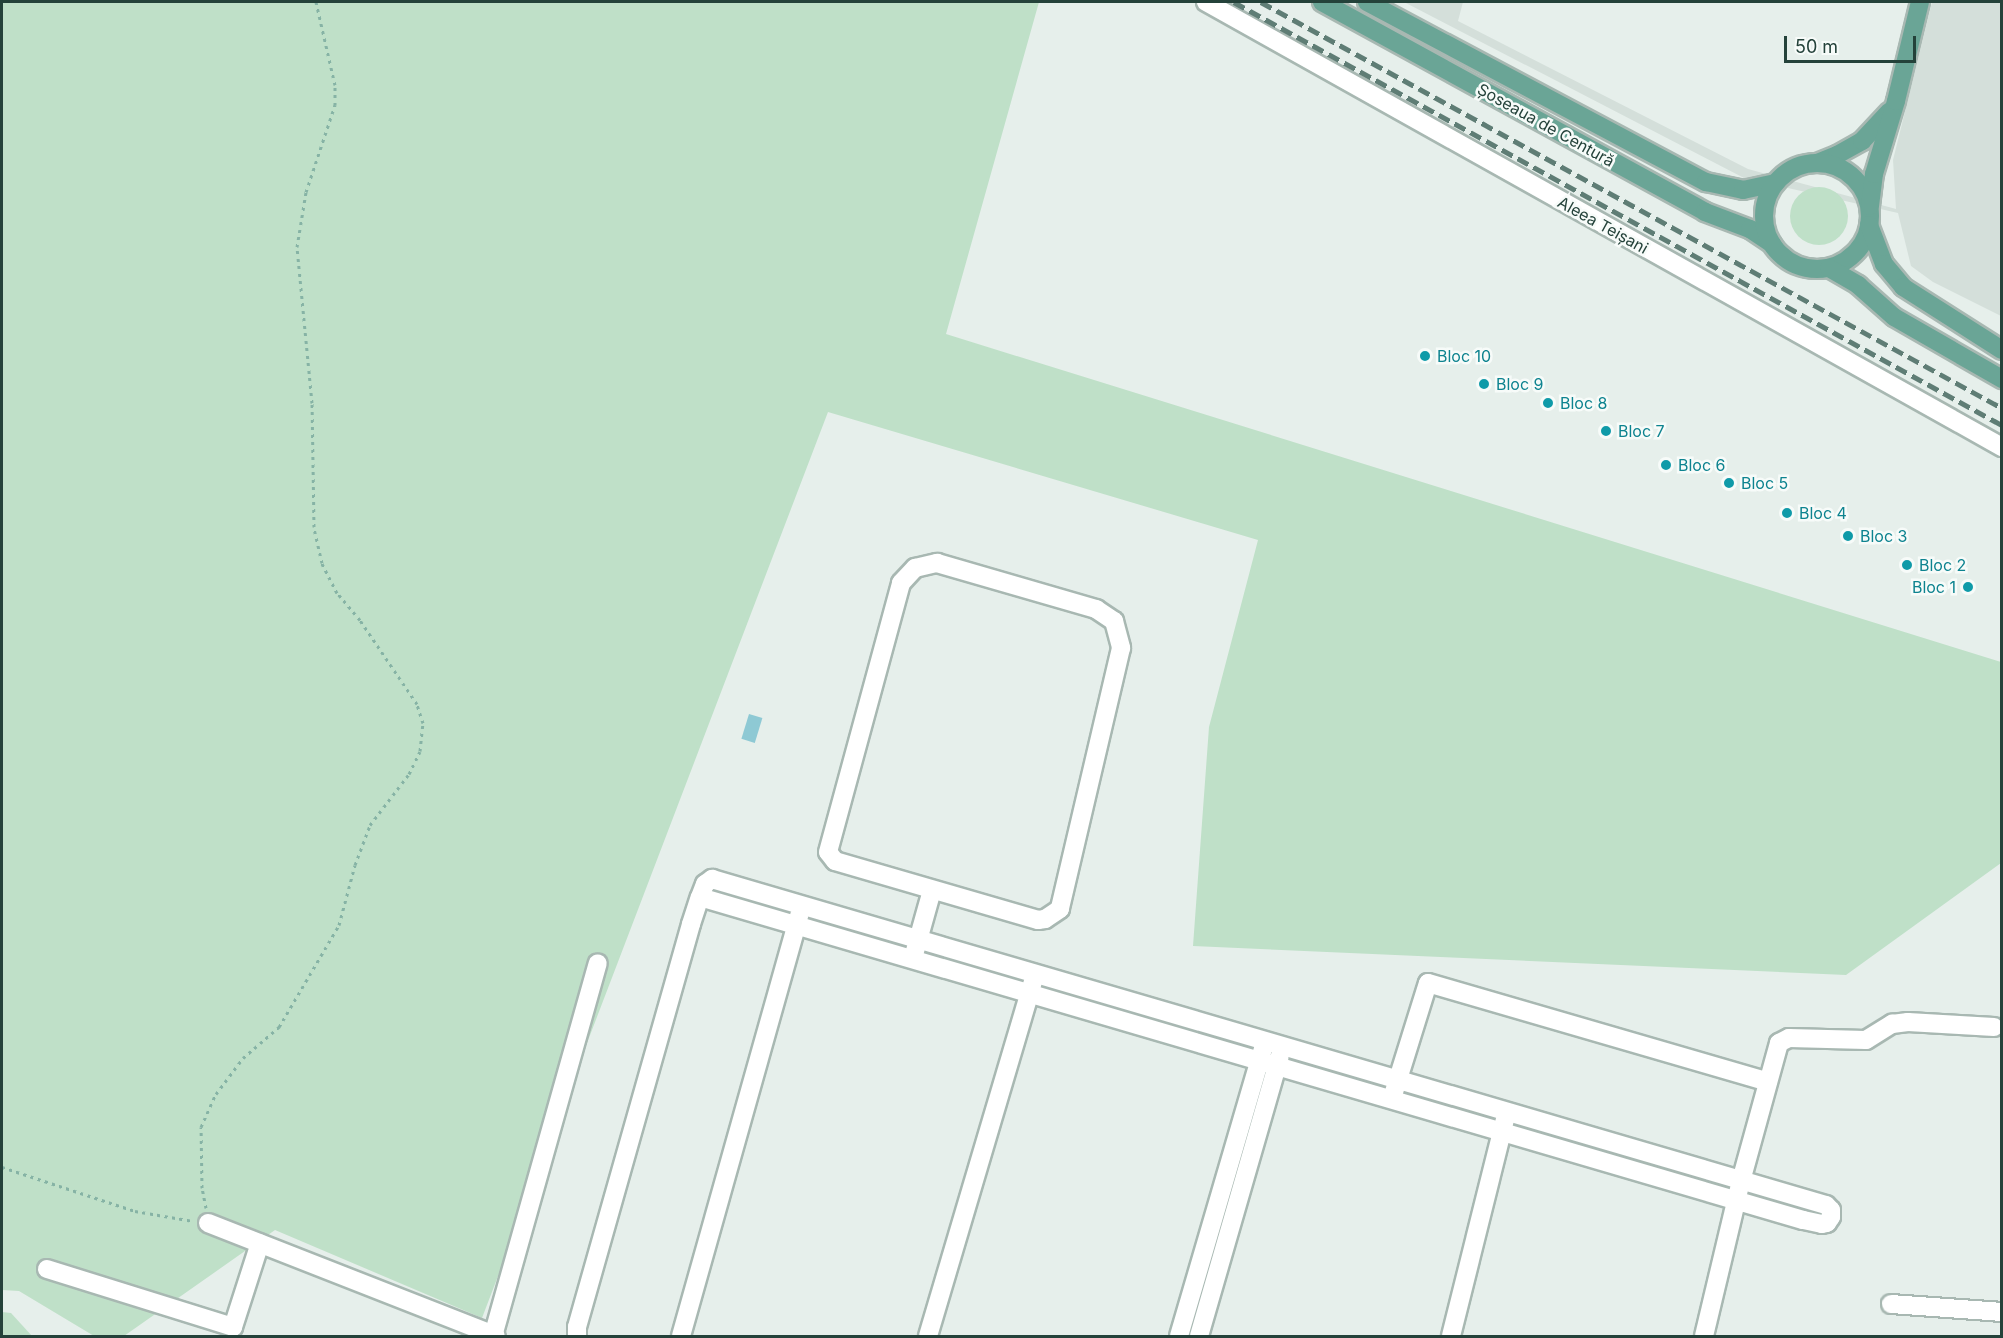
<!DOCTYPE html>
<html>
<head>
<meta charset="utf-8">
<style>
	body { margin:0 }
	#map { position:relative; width:2003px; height:1338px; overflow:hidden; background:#e6efeb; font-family:Inter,sans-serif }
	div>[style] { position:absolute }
	.built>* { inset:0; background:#d4dfda }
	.green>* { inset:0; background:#bfe0c8 }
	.round { border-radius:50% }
	.water>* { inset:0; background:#8ec9d4; transform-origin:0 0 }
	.path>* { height:3px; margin-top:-1.5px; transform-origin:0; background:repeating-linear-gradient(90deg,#86b3a5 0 3px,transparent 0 7.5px) }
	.roads { filter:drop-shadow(2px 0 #a8b8b2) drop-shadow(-2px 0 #a8b8b2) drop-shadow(0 2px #a8b8b2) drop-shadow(0 -2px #a8b8b2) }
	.minor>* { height:18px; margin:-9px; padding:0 9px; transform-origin:9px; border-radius:9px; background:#fff }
	.major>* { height:18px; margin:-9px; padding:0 9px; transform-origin:9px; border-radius:9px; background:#6aa596 }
	.major>.ring { margin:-9px; padding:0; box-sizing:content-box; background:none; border:18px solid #6aa596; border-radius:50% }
	.rail>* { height:4.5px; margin-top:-2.25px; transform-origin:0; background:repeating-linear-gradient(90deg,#5f7d75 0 12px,transparent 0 18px) }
	.dots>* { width:16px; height:16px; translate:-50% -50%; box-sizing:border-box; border:3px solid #f7fbf9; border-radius:50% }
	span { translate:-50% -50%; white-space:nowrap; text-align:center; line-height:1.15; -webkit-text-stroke:5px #f7fbf9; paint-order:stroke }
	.street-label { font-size:16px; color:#24423a }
	.culture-label { font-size:16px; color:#0d838f }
	.left { translate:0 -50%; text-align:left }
	.right { translate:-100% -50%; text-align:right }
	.frame { position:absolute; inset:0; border:3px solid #24423a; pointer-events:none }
	.scale { position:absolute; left:1784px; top:36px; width:132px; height:27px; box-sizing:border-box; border:3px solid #24423a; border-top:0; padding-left:8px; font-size:18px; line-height:21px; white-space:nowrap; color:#24423a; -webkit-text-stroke:4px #f7fbf9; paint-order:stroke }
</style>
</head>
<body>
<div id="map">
	<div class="built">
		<i style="clip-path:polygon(1404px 2px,1463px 2px,1458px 21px,1748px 169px,1896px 209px,1893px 160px,1932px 2px,2001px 2px,2001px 316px,1933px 282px,1911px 266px,1898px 213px,1744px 178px)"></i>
	</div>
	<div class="green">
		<i style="clip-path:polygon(2px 2px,1039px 2px,946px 334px,2001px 662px,2001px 863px,1846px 975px,1193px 946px,1209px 727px,1258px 540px,828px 412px,482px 1318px,275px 1230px,124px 1336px,94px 1336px,19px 1291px,2px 1290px)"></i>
		<i class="round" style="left:1790px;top:187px;width:58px;height:58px"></i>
		<i style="clip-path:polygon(2px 1312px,11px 1313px,32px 1336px,2px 1336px)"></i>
	</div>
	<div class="water">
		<i style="left:749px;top:714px;width:14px;height:26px;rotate:17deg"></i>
	</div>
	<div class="path">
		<i style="left:2px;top:1167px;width:140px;rotate:18.3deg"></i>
		<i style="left:135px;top:1211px;width:59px;rotate:9.8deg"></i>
		<i style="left:206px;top:1208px;width:20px;rotate:-101deg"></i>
		<i style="left:202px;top:1188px;width:61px;rotate:-90.9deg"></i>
		<i style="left:201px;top:1127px;width:36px;rotate:-66deg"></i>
		<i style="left:216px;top:1094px;width:45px;rotate:-53.1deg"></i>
		<i style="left:243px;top:1058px;width:48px;rotate:-40.7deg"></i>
		<i style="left:279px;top:1027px;width:118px;rotate:-59.5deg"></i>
		<i style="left:339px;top:925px;width:62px;rotate:-75.1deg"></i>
		<i style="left:355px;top:865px;width:43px;rotate:-69.4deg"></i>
		<i style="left:370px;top:825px;width:64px;rotate:-52.6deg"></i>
		<i style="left:409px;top:774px;width:25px;rotate:-64deg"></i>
		<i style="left:420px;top:751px;width:28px;rotate:-84deg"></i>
		<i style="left:423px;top:723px;width:20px;rotate:-108deg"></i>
		<i style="left:417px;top:704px;width:102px;rotate:-124.2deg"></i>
		<i style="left:360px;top:620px;width:35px;rotate:-130deg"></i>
		<i style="left:337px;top:593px;width:34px;rotate:-117deg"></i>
		<i style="left:322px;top:563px;width:37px;rotate:-103deg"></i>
		<i style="left:314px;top:527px;width:124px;rotate:-90.9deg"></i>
		<i style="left:312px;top:403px;width:157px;rotate:-95.5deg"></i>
		<i style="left:297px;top:247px;width:56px;rotate:-80.7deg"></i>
		<i style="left:306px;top:192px;width:92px;rotate:-71.6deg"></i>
		<i style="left:335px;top:105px;width:20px;rotate:-90deg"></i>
		<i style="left:335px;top:85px;width:85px;rotate:-102.9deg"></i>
	</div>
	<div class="roads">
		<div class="minor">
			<i style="left:1206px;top:2px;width:912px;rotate:29.21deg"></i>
			<i style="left:937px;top:563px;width:166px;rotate:16.1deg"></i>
			<i style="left:1096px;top:609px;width:22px;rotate:34deg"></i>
			<i style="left:1114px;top:621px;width:28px;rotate:75deg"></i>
			<i style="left:1121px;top:648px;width:268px;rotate:103.2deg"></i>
			<i style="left:1060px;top:909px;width:18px;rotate:146deg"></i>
			<i style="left:1045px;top:919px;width:7px;rotate:172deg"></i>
			<i style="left:1038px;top:920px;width:211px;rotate:-163.8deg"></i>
			<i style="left:835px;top:861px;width:11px;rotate:-128deg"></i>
			<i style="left:828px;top:852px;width:279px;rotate:-74.8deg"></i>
			<i style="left:901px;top:583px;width:21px;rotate:-47deg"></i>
			<i style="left:915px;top:568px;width:23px;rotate:-13deg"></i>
			<i style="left:915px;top:951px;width:63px;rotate:-74.4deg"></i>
			<i style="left:1394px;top:1092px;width:114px;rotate:-72.7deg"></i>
			<i style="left:1428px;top:983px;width:354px;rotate:16.2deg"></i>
			<i style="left:208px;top:1223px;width:309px;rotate:21.4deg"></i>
			<i style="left:47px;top:1269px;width:195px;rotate:17.3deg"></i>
			<i style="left:233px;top:1327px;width:88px;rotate:-72.2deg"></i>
			<i style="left:1891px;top:1304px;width:111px;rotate:4.1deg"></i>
			<i style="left:493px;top:1336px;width:387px;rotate:-74.3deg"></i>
			<i style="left:577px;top:1336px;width:9px;rotate:-90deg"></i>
			<i style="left:577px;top:1327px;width:419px;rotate:-74.2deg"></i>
			<i style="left:691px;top:924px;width:28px;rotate:-72deg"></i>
			<i style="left:700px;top:897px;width:14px;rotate:-69deg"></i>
			<i style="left:705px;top:884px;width:9px;rotate:-36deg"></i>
			<i style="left:712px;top:879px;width:1161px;rotate:16.31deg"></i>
			<i style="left:1826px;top:1205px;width:7px;rotate:45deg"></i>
			<i style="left:1831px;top:1210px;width:7px;rotate:90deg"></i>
			<i style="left:1831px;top:1217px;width:7px;rotate:124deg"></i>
			<i style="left:1827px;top:1223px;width:5px;rotate:169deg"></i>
			<i style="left:1822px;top:1224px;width:19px;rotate:-168deg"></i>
			<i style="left:1803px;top:1220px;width:1149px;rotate:-163.68deg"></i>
			<i style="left:681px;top:1336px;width:438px;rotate:-74.3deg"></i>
			<i style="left:928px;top:1336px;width:369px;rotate:-73.5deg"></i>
			<i style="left:1179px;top:1336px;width:299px;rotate:-73.7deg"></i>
			<i style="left:1199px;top:1336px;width:291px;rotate:-73.9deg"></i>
			<i style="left:1451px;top:1336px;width:223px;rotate:-76deg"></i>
			<i style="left:1704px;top:1336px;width:159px;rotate:-76.6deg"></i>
			<i style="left:1741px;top:1181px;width:143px;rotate:-74.6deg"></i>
			<i style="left:1779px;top:1043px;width:11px;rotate:-27deg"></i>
			<i style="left:1789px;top:1038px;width:77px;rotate:1.5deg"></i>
			<i style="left:1866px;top:1040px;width:31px;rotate:-32deg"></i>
			<i style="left:1892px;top:1024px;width:16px;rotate:-7deg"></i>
			<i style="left:1908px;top:1022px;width:86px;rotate:3.3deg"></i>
		</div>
		<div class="major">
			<i style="left:1322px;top:2px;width:437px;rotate:28.7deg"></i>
			<i style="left:1705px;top:212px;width:48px;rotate:20.7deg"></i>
			<i style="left:1750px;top:229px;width:27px;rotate:34deg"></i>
			<i style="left:1367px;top:2px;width:384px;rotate:28deg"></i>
			<i style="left:1706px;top:182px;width:38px;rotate:12deg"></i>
			<i style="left:1743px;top:190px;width:33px;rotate:-12deg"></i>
			<i style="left:1817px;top:163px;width:22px;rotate:-22deg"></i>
			<i style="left:1837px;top:155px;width:29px;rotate:-29deg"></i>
			<i style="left:1862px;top:141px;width:40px;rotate:-47deg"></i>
			<i class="ring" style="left:1764px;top:163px;width:88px;height:88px"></i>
			<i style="left:1870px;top:206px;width:32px;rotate:-83deg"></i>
			<i style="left:1874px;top:174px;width:76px;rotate:-73.2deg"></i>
			<i style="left:1896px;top:101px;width:102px;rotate:-76.4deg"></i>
			<i style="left:1869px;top:225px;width:42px;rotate:69deg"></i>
			<i style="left:1884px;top:264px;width:30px;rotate:50deg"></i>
			<i style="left:1903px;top:287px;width:117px;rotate:32.5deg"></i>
			<i style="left:1829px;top:268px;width:34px;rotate:30deg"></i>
			<i style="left:1858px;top:285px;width:48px;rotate:41.6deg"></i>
			<i style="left:1894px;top:317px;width:125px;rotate:29.9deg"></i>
		</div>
	</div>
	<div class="rail">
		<i style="left:1234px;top:2px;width:877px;rotate:28.85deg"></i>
		<i style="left:1261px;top:2px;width:845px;rotate:28.72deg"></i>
	</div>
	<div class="dots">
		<i style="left:1425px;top:356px;background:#0f9aa8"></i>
		<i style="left:1484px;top:384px;background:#0f9aa8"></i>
		<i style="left:1548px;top:403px;background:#0f9aa8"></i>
		<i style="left:1606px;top:431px;background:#0f9aa8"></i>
		<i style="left:1666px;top:465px;background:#0f9aa8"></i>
		<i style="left:1729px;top:483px;background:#0f9aa8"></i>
		<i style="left:1787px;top:513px;background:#0f9aa8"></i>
		<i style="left:1848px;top:536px;background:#0f9aa8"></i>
		<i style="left:1907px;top:565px;background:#0f9aa8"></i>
		<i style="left:1968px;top:587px;background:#0f9aa8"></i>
	</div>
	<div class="street-label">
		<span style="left:1546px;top:125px;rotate:29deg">Șoseaua de Centură</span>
		<span style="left:1603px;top:225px;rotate:29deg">Aleea Teișani</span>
	</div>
	<div class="culture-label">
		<span class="left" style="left:1437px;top:356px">Bloc 10</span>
		<span class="left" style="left:1496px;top:384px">Bloc 9</span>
		<span class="left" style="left:1560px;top:403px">Bloc 8</span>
		<span class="left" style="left:1618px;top:431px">Bloc 7</span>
		<span class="left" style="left:1678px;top:465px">Bloc 6</span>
		<span class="left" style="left:1741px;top:483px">Bloc 5</span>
		<span class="left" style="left:1799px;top:513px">Bloc 4</span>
		<span class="left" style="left:1860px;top:536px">Bloc 3</span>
		<span class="left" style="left:1919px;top:565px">Bloc 2</span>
		<span class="right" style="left:1956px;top:587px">Bloc 1</span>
	</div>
	<div class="frame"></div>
	<div class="scale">50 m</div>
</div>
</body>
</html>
